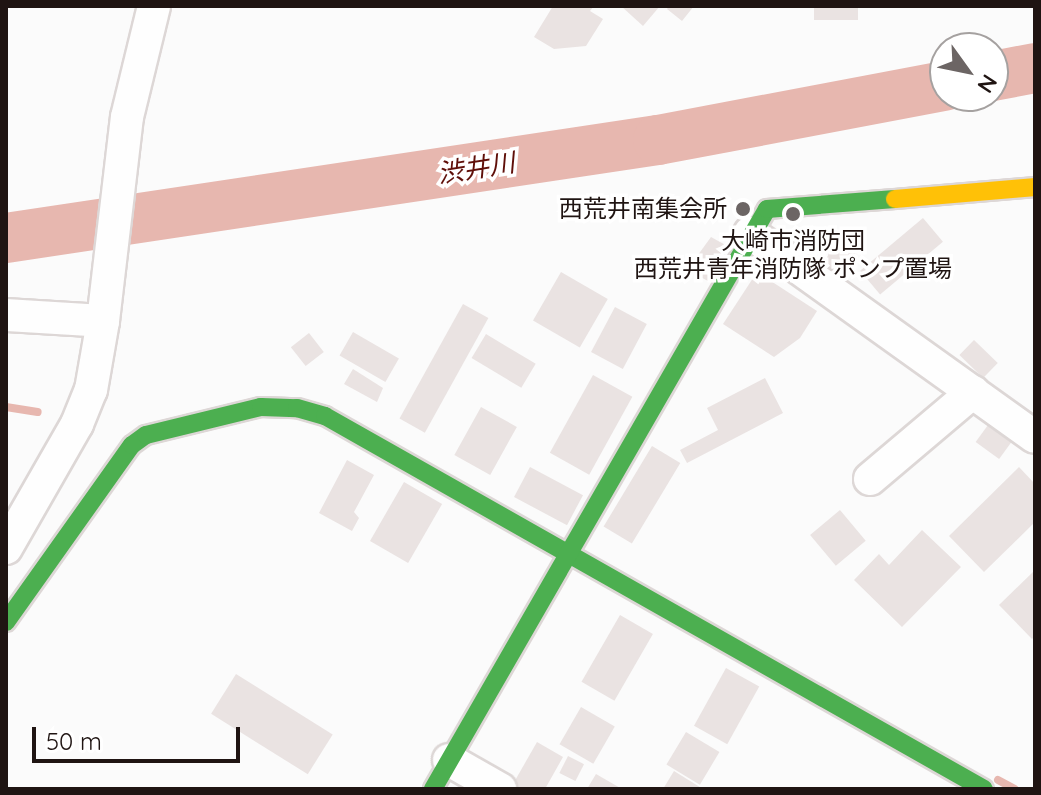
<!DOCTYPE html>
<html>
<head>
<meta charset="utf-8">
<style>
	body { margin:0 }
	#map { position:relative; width:1041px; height:795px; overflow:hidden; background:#fbfbfb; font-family:Quicksand,"Noto Sans JP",sans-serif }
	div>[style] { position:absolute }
	.stream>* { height:8px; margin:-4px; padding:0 4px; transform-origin:4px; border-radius:4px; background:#e7b7af }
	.river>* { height:50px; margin:-25px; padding:0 25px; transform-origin:25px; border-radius:25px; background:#e7b7af }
	.building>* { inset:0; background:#eae3e2; transform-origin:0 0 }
	.roads { filter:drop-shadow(2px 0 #ddd7d6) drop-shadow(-2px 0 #ddd7d6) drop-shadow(0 2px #ddd7d6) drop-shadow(0 -2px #ddd7d6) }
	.street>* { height:32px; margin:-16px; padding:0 16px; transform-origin:16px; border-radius:16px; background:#fefefe }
	.fast>* { height:18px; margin:-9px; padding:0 9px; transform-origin:9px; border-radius:9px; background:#4caf50 }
	.slow>* { height:18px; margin:-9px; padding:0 9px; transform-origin:9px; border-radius:9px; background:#ffc107 }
	.dots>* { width:22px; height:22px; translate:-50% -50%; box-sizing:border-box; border:4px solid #fff; border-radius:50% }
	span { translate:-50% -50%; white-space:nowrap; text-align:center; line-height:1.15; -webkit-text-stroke:7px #fff; paint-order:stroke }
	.poi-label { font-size:24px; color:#1f1412 }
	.right { translate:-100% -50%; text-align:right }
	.water-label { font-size:26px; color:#5f0f09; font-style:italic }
	.frame { position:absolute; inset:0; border:8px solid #1f1412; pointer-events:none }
	.north { position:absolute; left:929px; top:32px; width:80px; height:80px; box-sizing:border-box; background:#fff; border:2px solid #a5a1a0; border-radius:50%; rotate:123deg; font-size:22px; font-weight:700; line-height:32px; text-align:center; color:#1f1412 }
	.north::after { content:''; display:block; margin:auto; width:28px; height:36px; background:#6c6564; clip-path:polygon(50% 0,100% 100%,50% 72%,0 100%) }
	.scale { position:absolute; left:32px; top:727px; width:208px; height:36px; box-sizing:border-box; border:4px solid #1f1412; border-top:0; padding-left:10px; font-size:24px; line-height:28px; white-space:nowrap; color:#1f1412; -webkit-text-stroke:6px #fff; paint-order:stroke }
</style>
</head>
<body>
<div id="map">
	<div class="stream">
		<i style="left:6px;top:407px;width:32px;rotate:9deg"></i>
		<i style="left:998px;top:780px;width:19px;rotate:28deg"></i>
	</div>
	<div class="river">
		<i style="left:993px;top:76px;width:43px;rotate:-10.8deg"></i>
		<i style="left:6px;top:238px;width:659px;rotate:-8.55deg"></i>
		<i style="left:658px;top:140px;width:292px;rotate:-10.7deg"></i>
	</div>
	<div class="building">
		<i style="clip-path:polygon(553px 6px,594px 6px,590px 11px,603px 19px,586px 46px,554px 49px,534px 37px)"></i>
		<i style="clip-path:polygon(621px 6px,660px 6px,643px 26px)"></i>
		<i style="clip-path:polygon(669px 6px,694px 6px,682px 21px,667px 9px)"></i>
		<i style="left:814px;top:6px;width:44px;height:14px"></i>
		<i style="left:923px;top:218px;width:31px;height:82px;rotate:50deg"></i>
		<i style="left:843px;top:231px;width:22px;height:42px;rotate:32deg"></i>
		<i style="clip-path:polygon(711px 237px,729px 247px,708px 281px,687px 270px)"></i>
		<i style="left:561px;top:272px;width:54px;height:56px;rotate:30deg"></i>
		<i style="clip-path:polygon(757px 272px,817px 311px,800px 338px,774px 357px,723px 324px)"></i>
		<i style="left:463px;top:304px;width:29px;height:131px;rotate:29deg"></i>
		<i style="left:615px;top:307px;width:36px;height:51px;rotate:28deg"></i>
		<i style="left:353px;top:332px;width:53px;height:27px;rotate:30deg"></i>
		<i style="left:309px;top:333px;width:24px;height:23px;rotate:52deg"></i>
		<i style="left:486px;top:334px;width:58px;height:28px;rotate:31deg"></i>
		<i style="left:974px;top:340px;width:33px;height:21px;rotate:44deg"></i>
		<i style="clip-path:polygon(353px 369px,383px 388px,377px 402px,344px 384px)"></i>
		<i style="left:593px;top:375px;width:45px;height:89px;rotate:29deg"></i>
		<i style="clip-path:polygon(765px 378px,783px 413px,687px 463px,680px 450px,718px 430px,707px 408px)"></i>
		<i style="left:481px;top:407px;width:41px;height:55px;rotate:29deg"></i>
		<i style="left:988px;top:425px;width:29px;height:21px;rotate:36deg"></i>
		<i style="left:652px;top:446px;width:33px;height:94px;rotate:31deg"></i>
		<i style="clip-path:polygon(347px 460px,374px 475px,354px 512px,359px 518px,352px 531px,319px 513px)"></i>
		<i style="left:530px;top:467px;width:60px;height:34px;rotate:28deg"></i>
		<i style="clip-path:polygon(1019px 467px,1035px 484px,1035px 522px,984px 572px,949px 536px)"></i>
		<i style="left:404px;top:482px;width:44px;height:68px;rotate:30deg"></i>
		<i style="left:840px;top:510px;width:40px;height:39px;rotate:50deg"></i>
		<i style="clip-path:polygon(922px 530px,961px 567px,902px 627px,854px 580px,879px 554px,889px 565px)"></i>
		<i style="clip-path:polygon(1035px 570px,1035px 636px,1032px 639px,999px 605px)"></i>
		<i style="left:620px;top:615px;width:38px;height:77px;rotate:30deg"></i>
		<i style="left:726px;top:668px;width:38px;height:66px;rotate:29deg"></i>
		<i style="left:236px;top:674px;width:114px;height:47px;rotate:32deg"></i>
		<i style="left:581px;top:707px;width:39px;height:43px;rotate:30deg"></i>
		<i style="left:686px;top:732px;width:39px;height:38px;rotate:31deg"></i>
		<i style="clip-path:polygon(537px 742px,563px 757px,545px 789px,521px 789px,513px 784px)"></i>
		<i style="left:568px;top:756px;width:18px;height:19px;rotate:27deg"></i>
		<i style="clip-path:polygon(674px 771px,703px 789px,663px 789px)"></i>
		<i style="clip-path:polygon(596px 774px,622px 789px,587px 789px)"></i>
	</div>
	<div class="roads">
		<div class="street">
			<i style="left:750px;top:233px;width:350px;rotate:35.6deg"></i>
			<i style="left:6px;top:315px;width:97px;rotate:3.5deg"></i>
			<i style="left:870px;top:479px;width:135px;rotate:-40.2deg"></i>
			<i style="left:6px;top:548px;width:143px;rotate:-60.2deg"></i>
			<i style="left:77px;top:424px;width:37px;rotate:-68deg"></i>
			<i style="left:91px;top:390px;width:70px;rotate:-80.1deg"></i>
			<i style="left:103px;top:321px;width:205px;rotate:-83.3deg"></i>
			<i style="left:127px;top:117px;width:114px;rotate:-76.3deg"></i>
			<i style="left:449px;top:760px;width:59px;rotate:29.6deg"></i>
		</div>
		<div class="fast">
			<i style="left:6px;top:622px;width:217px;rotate:-54.6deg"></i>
			<i style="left:132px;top:445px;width:17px;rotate:-36deg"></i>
			<i style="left:146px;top:435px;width:118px;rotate:-13.7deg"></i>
			<i style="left:261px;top:407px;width:36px;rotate:2deg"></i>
			<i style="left:297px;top:408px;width:29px;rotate:16deg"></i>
			<i style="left:325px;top:416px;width:757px;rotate:29.51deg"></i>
			<i style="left:433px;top:789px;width:669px;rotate:-60.06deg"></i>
			<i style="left:767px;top:209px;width:128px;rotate:-4.5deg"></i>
		</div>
		<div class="slow">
			<i style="left:895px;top:199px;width:141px;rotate:-4.9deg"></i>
		</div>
	</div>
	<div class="dots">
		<i style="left:743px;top:209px;background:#6c6564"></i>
		<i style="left:793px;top:214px;background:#6c6564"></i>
	</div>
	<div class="poi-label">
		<span class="right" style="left:727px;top:209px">西荒井南集会所</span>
		<span style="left:793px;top:255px">大崎市消防団<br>西荒井青年消防隊 ポンプ置場</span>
	</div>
	<div class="water-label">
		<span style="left:476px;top:168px;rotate:-9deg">渋井川</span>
	</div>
	<div class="frame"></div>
	<div class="north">N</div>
	<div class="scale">50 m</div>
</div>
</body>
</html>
